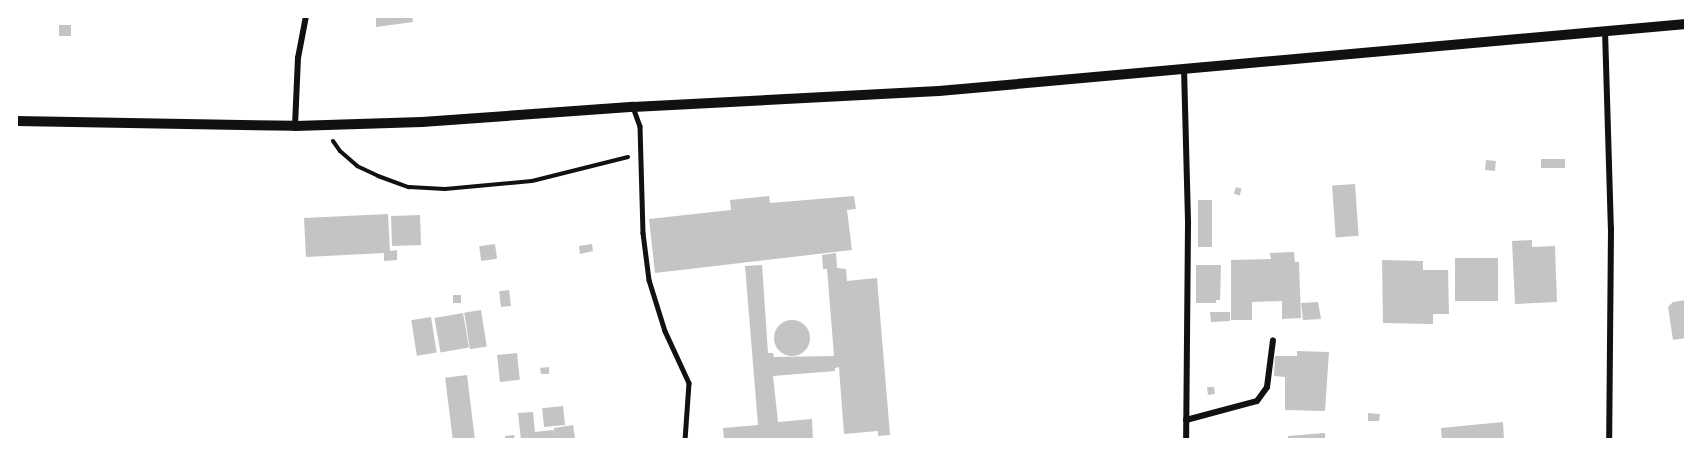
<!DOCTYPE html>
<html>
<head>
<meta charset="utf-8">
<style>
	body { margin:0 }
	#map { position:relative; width:1702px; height:456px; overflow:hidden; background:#fff; font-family:"Zilla Slab",serif }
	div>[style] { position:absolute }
	.building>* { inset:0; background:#c4c4c4; transform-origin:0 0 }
	.round { border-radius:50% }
	.path>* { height:4px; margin:-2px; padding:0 2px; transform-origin:2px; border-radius:2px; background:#111 }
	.service>* { height:4.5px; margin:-2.25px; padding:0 2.25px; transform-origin:2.25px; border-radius:2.25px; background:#111 }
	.minor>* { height:6px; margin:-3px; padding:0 3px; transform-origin:3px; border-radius:3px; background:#111 }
	.tertiary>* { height:10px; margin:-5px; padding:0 5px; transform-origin:5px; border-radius:5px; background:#111 }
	span { translate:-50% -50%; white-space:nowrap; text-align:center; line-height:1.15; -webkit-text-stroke:6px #fff; paint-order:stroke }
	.frame { position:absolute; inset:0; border:18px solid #fff; pointer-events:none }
</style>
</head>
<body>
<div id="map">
	<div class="building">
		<i style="clip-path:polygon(376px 16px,412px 16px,413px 22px,376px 27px)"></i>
		<i style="left:59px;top:25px;width:12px;height:11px"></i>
		<i style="left:1541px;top:159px;width:24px;height:9px"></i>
		<i style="left:1486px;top:160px;width:10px;height:10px;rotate:6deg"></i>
		<i style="left:1355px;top:184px;width:52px;height:23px;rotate:86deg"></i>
		<i style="left:1236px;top:187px;width:6px;height:7px;rotate:18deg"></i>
		<i style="clip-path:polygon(769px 196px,770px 203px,854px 196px,856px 209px,847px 210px,852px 250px,655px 273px,649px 219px,731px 210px,730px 200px)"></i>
		<i style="left:1198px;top:200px;width:14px;height:47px"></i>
		<i style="clip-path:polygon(388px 214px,390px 251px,397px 250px,397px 260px,384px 261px,384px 253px,306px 257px,304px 218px)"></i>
		<i style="left:420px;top:215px;width:30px;height:29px;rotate:88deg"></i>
		<i style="clip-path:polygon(1532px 240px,1532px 247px,1555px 246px,1557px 302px,1515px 304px,1512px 241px)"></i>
		<i style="left:495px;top:244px;width:15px;height:16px;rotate:82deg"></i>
		<i style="clip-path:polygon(592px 244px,593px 251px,580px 254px,579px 246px)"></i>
		<i style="clip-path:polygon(1294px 252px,1295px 262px,1299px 262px,1301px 318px,1282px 319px,1282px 301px,1252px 302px,1252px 320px,1231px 320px,1231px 260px,1271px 259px,1270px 253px)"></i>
		<i style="clip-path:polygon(836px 253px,837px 268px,846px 269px,847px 281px,877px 278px,890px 435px,878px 436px,878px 431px,844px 434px,839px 367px,835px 368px,835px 371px,773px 376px,778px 422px,812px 419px,813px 440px,724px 440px,723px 428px,758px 425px,745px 266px,762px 265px,768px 353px,773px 353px,774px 357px,834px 356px,827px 269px,823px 269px,822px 255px)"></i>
		<i style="left:1455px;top:258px;width:43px;height:43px"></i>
		<i style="clip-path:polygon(1382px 260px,1423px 261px,1423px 270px,1448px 270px,1449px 314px,1433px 314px,1433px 324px,1383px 323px)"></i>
		<i style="clip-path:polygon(1196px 265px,1221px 265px,1220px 300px,1216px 300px,1216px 303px,1196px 303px)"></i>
		<i style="left:509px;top:290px;width:16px;height:10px;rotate:83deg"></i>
		<i style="left:453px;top:295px;width:8px;height:8px"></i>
		<i style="clip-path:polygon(1686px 300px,1686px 338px,1673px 340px,1668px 307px,1673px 302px)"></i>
		<i style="clip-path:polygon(1318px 302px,1321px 319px,1303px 320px,1301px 303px)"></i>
		<i style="left:481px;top:310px;width:37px;height:17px;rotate:81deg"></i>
		<i style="clip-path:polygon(1210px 312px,1230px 312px,1230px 321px,1211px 322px)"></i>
		<i style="left:463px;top:313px;width:35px;height:29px;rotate:80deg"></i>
		<i style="left:431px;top:317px;width:36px;height:20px;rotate:81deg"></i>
		<i class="round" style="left:774px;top:320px;width:36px;height:36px"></i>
		<i style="clip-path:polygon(1297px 351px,1329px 352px,1325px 411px,1285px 410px,1285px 377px,1274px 376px,1275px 356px,1297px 356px)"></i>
		<i style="left:517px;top:353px;width:27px;height:20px;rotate:84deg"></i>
		<i style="clip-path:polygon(549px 367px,549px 374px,541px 374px,540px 368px)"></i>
		<i style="left:467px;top:375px;width:65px;height:22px;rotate:83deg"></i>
		<i style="clip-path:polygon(1207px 387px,1214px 387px,1215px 394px,1208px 395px)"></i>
		<i style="left:563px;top:406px;width:19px;height:21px;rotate:84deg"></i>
		<i style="clip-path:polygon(533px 412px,535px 432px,553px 430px,553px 434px,554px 428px,573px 425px,575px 438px,521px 440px,518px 413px)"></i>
		<i style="clip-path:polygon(1368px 413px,1380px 414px,1379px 421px,1368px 421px)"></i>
		<i style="clip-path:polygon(1503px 422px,1504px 440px,1442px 440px,1441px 428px)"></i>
		<i style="clip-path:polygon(1325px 433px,1325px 440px,1288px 440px,1288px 436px)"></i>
		<i style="clip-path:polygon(514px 435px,515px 440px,505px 440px,505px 436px)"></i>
	</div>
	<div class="path">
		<i style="left:333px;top:141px;width:12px;rotate:55deg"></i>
		<i style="left:340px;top:151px;width:23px;rotate:41deg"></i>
		<i style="left:357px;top:166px;width:23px;rotate:25deg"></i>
		<i style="left:378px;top:176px;width:33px;rotate:20deg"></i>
		<i style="left:409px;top:187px;width:36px;rotate:3deg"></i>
		<i style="left:445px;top:189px;width:87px;rotate:-5.3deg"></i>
		<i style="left:532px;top:181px;width:99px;rotate:-14deg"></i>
	</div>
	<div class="service">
		<i style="left:633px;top:107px;width:20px;rotate:70deg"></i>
		<i style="left:640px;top:126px;width:107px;rotate:88.4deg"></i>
		<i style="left:643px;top:233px;width:47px;rotate:82.7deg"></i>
		<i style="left:649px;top:280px;width:53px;rotate:72.6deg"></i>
		<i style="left:665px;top:331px;width:57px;rotate:65.2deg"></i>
		<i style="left:689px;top:383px;width:57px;rotate:94deg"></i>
	</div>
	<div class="minor">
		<i style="left:1605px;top:30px;width:199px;rotate:88.3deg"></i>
		<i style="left:1611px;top:229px;width:211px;rotate:90.5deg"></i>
		<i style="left:1184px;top:68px;width:156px;rotate:88.5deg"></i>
		<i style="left:1188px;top:224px;width:216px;rotate:90.5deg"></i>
		<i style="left:295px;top:126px;width:68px;rotate:-87.5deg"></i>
		<i style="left:298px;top:58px;width:43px;rotate:-79.2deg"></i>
		<i style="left:1186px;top:420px;width:73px;rotate:-15deg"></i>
		<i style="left:1257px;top:401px;width:17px;rotate:-54deg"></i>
		<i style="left:1267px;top:387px;width:47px;rotate:-82.7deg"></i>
	</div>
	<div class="tertiary">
		<i style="left:16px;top:121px;width:279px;rotate:1deg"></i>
		<i style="left:295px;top:126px;width:127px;rotate:-1.8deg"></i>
		<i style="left:422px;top:122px;width:212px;rotate:-4.1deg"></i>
		<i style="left:633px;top:107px;width:306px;rotate:-3deg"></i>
		<i style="left:939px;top:91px;width:750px;rotate:-5.13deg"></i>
	</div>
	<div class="frame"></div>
</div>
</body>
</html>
